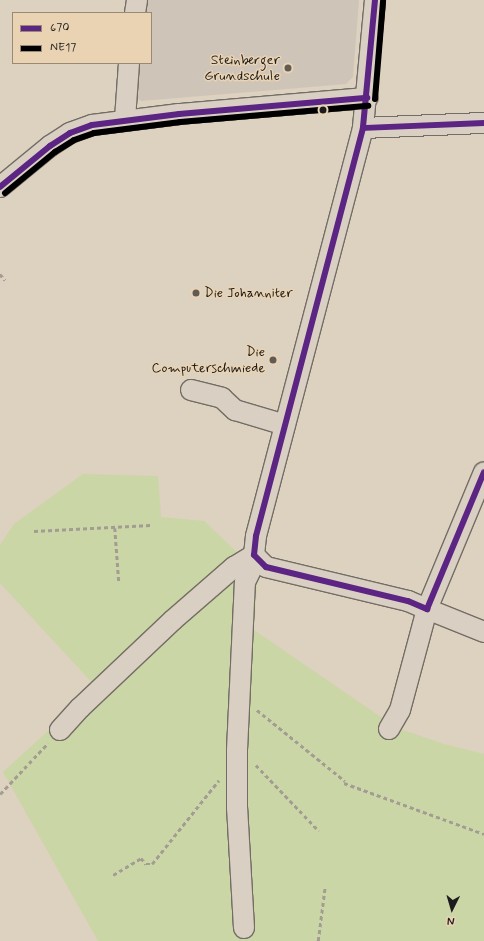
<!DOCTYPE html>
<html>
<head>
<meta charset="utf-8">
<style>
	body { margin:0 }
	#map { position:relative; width:484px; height:941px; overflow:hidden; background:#ddd1bf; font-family:Mynerve,sans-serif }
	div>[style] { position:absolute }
	.built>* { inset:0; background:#cfc4b8 }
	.green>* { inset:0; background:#cbd6a6 }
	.path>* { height:2.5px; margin-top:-1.25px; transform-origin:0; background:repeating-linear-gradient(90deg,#a39c92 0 4px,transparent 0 7px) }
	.roads { filter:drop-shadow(1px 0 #736d65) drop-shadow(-1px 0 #736d65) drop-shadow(0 1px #736d65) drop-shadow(0 -1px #736d65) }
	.minor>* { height:20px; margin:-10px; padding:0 10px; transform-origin:10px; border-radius:10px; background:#d9d0c3 }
	.bus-1>* { height:6px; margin:-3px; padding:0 3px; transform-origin:3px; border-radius:3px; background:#5c2483 }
	.bus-2>* { height:6px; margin:-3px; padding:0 3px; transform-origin:3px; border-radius:3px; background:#000 }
	.dots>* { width:11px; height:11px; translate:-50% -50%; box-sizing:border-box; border:2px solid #ead3b2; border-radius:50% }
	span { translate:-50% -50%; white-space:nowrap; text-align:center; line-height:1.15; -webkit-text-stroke:3px #ead3b2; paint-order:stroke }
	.poi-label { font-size:14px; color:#1c1c1c }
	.right { translate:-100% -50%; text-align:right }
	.left { translate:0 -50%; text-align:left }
	.legend { position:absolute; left:12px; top:12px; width:140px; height:52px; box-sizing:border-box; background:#ead3b2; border:1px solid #988a76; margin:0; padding:5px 7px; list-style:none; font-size:12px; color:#1c1c1c }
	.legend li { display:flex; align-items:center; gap:8px; height:20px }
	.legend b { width:20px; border:1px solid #988a76 }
	.north { position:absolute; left:432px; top:889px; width:40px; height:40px; -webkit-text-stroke:3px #ead3b2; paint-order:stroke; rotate:185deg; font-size:11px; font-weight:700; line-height:16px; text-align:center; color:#1c1c1c }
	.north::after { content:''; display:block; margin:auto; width:14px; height:18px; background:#1c1c1c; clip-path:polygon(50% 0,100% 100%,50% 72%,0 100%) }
</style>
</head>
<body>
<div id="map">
	<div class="built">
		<i style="clip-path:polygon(147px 0,359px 0,353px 77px,346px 84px,141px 101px,135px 96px,139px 63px,151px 63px,151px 13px,145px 13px)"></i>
	</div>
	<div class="green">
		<i style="clip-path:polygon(83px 474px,158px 476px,161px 517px,204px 521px,258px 572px,254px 630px,397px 728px,444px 744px,484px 754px,484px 941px,98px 941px,3px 772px,96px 687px,0 583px,0 545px,14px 524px)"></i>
	</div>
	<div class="path">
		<i style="left:0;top:274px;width:8px;rotate:50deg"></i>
		<i style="left:115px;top:528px;width:54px;rotate:85.8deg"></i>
		<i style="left:34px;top:531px;width:117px;rotate:-2.9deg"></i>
		<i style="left:257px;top:710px;width:113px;rotate:38.9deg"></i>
		<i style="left:256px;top:765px;width:91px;rotate:46.3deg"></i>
		<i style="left:344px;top:783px;width:149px;rotate:20deg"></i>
		<i style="left:0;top:794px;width:70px;rotate:-46.7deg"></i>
		<i style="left:113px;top:875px;width:33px;rotate:-31deg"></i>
		<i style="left:141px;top:858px;width:8px;rotate:50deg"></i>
		<i style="left:146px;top:864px;width:6px"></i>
		<i style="left:152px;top:864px;width:107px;rotate:-51.4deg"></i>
		<i style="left:318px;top:941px;width:55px;rotate:-82.7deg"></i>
	</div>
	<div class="roads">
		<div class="minor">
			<i style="left:375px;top:0;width:129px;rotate:95.4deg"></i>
			<i style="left:363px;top:128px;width:422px;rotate:104.7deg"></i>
			<i style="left:256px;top:536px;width:19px;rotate:96deg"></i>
			<i style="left:254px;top:555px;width:17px;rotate:45deg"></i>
			<i style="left:266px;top:567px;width:146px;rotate:13.5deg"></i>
			<i style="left:408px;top:601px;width:21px;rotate:23deg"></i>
			<i style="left:427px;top:609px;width:148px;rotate:-67.4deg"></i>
			<i style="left:135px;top:13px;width:13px;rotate:-81deg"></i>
			<i style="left:125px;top:119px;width:56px;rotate:-85.9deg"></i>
			<i style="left:363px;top:128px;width:121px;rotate:-2.4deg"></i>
			<i style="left:0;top:187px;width:65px;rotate:-39.4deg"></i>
			<i style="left:50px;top:146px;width:24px;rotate:-33deg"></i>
			<i style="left:70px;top:133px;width:23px;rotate:-20deg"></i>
			<i style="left:92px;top:125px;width:88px;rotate:-7.2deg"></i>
			<i style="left:179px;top:114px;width:189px;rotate:-4.9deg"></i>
			<i style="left:191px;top:390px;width:32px;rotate:14deg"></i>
			<i style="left:222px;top:398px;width:18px;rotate:43deg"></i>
			<i style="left:235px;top:410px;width:52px;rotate:16.7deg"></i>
			<i style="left:389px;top:729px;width:22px;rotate:-60deg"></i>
			<i style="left:400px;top:710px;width:105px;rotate:-75deg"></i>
			<i style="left:427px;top:609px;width:61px;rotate:22deg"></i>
			<i style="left:60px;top:730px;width:30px;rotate:-48deg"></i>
			<i style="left:80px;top:708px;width:128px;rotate:-43.4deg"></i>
			<i style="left:173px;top:620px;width:81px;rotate:-41deg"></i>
			<i style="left:234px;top:567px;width:23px;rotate:-31deg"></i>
			<i style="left:244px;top:928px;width:120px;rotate:-93.3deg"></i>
			<i style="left:237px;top:808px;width:58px;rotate:-90deg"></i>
			<i style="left:237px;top:750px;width:168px;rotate:-87.3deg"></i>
			<i style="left:245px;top:582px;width:25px;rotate:-64deg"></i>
		</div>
	</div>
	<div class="bus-1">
		<i style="left:375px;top:0;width:129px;rotate:95.4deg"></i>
		<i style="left:363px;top:128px;width:422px;rotate:104.7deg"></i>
		<i style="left:256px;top:536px;width:19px;rotate:96deg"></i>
		<i style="left:254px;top:555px;width:17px;rotate:45deg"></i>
		<i style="left:266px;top:567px;width:146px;rotate:13.5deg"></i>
		<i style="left:408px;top:601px;width:21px;rotate:23deg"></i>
		<i style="left:427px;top:609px;width:148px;rotate:-67.4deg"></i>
		<i style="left:363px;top:128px;width:121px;rotate:-2.4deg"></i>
		<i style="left:0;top:187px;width:65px;rotate:-39.4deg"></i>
		<i style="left:50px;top:146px;width:24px;rotate:-33deg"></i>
		<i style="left:70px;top:133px;width:23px;rotate:-20deg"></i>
		<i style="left:92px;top:125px;width:88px;rotate:-7.2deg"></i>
		<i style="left:179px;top:114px;width:189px;rotate:-4.9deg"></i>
	</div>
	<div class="bus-2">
		<i style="left:375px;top:99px;width:98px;rotate:-85.3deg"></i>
		<i style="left:5px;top:193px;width:65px;rotate:-39.4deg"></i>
		<i style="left:55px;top:152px;width:22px;rotate:-32deg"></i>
		<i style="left:74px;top:140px;width:21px;rotate:-19deg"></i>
		<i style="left:94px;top:133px;width:87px;rotate:-7.3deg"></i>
		<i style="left:180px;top:122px;width:189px;rotate:-4.9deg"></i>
	</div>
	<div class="dots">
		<i style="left:288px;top:68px;background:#605b55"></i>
		<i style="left:323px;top:110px;background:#1c1c1c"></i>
		<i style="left:196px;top:293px;background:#605b55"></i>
		<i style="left:273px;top:360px;background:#605b55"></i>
	</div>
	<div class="poi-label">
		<span class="right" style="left:280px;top:68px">Steinberger<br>Grundschule</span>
		<span class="left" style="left:204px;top:293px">Die Johanniter</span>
		<span class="right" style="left:265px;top:360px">Die<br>Computerschmiede</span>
	</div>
	<ul class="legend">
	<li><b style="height:5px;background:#5c2483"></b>670</li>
	<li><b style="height:5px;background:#000"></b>NE17</li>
	</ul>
	<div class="north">N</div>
</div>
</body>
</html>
